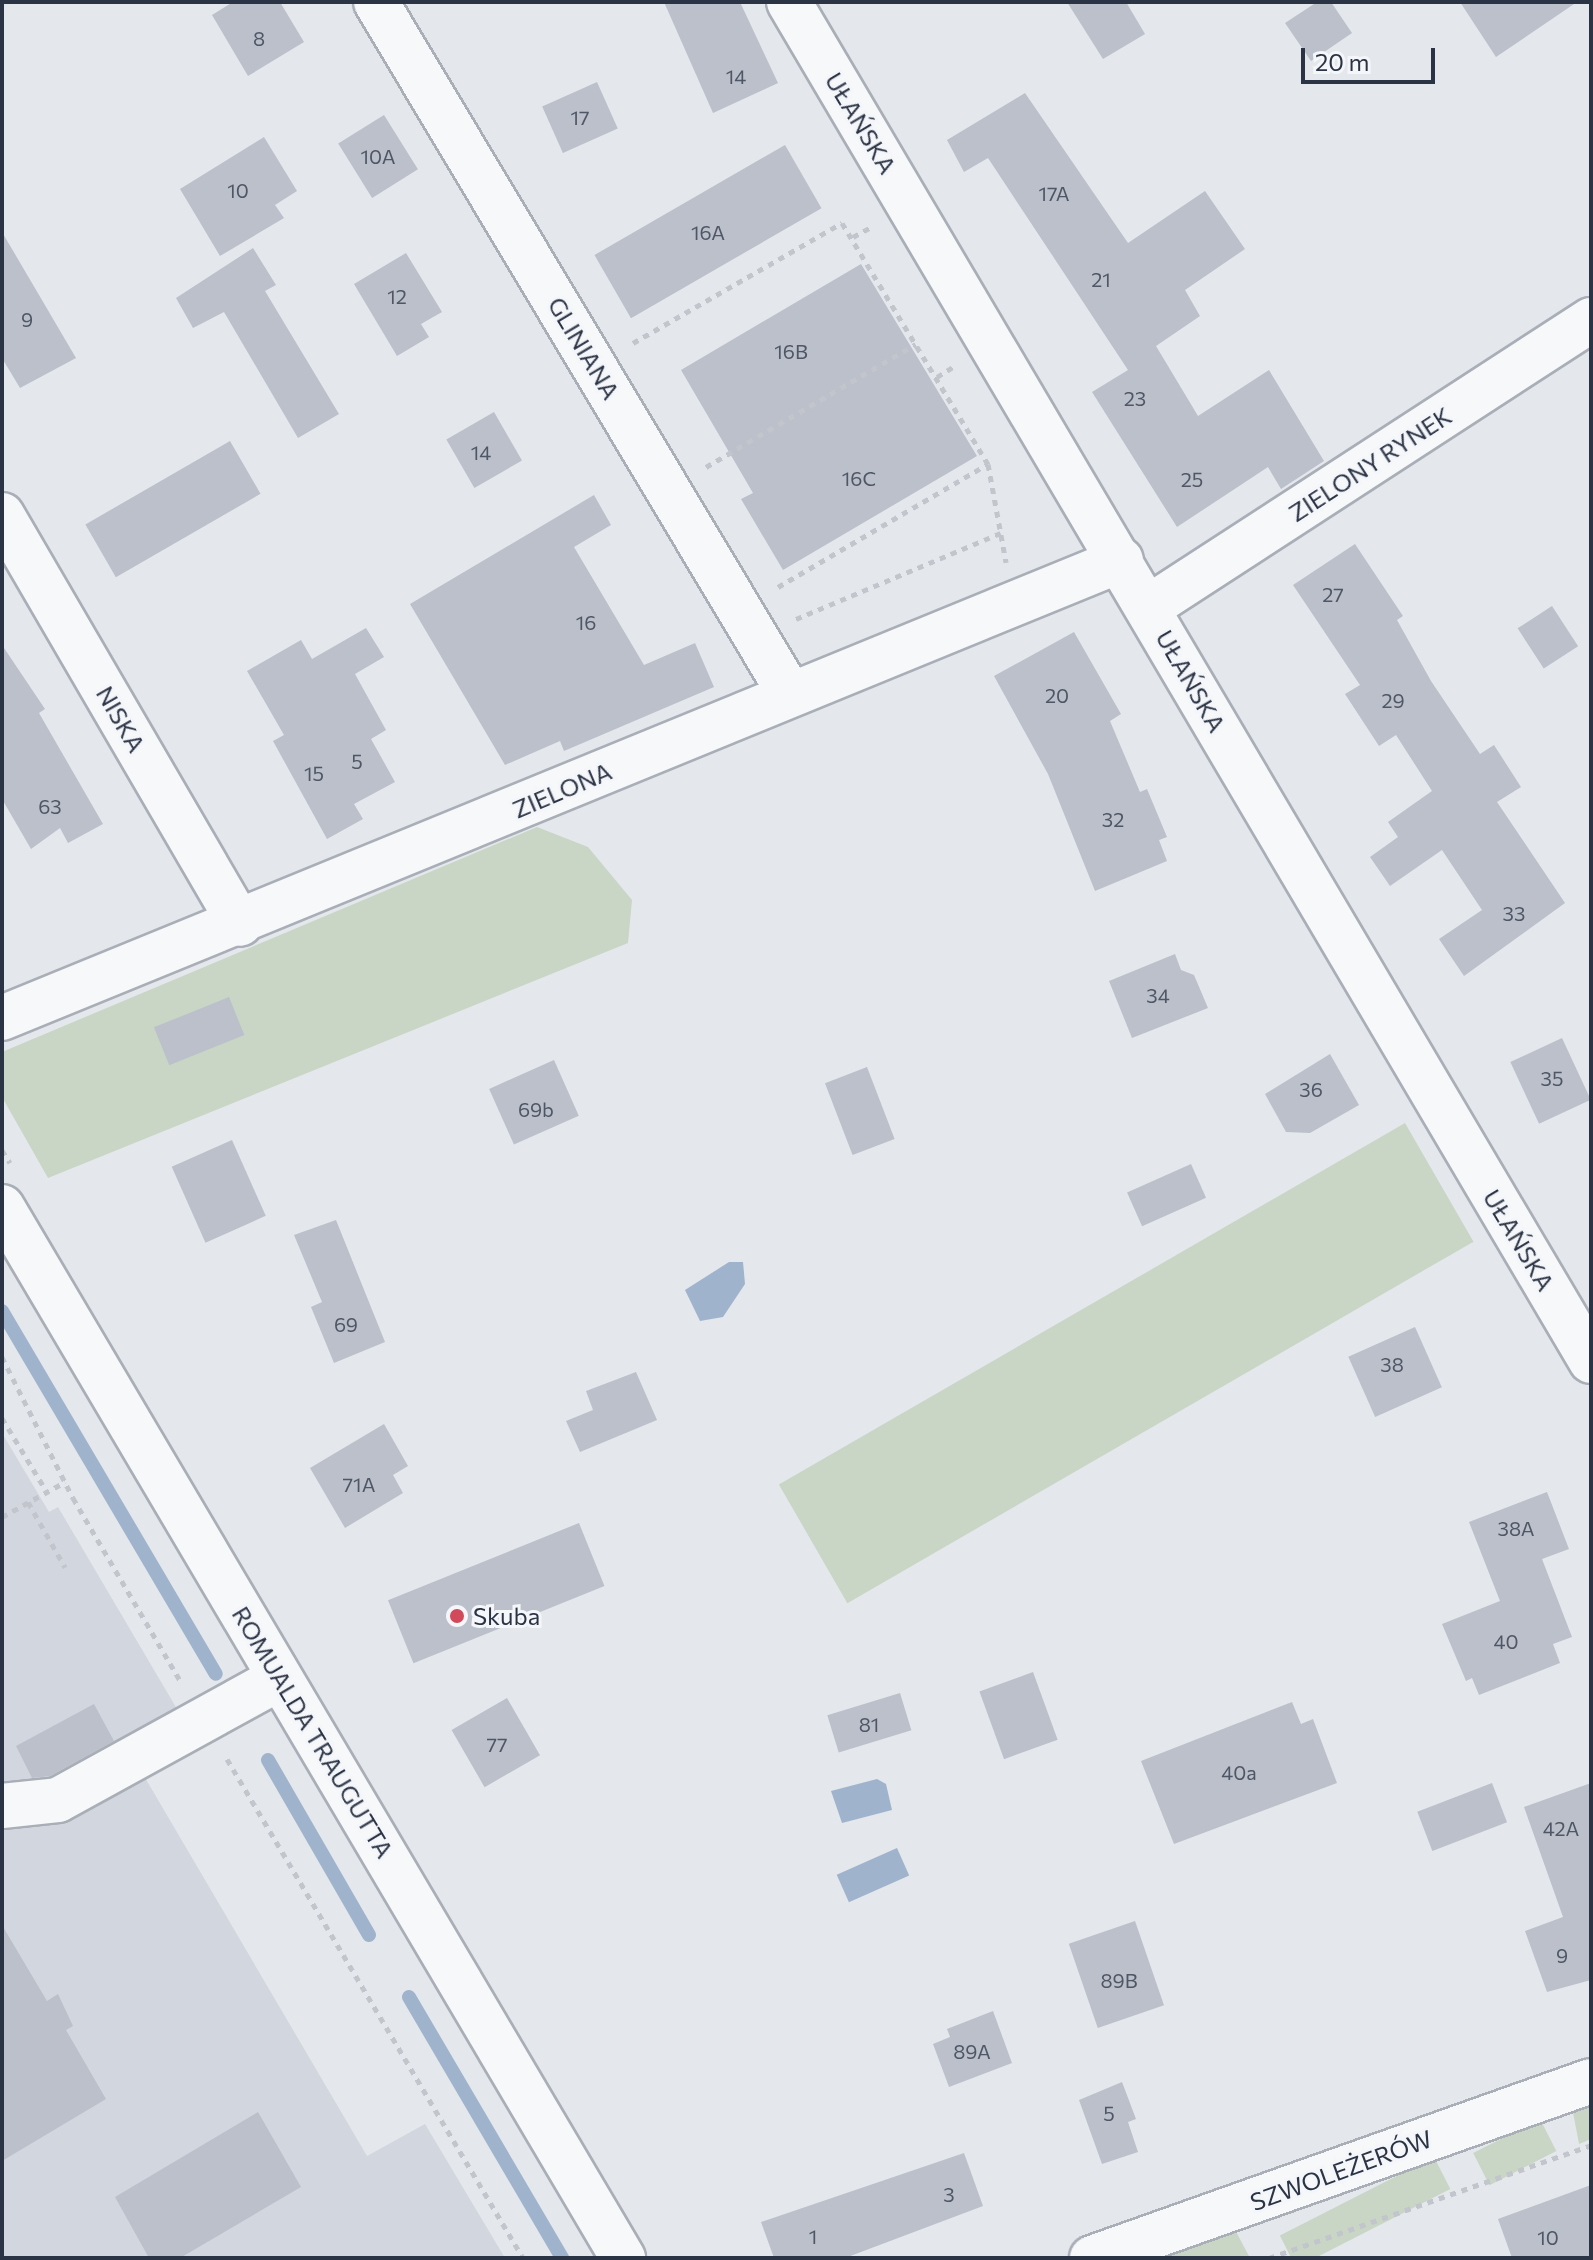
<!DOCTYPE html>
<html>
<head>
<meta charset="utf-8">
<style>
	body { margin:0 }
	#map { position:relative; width:1593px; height:2260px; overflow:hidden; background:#e4e7ec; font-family:Commissioner,sans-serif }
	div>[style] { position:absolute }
	.built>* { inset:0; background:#d2d6de }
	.green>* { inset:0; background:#c9d6c5; transform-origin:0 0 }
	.water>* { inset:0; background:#9fb4cc; transform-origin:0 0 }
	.stream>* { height:14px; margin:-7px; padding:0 7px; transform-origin:7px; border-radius:7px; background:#9fb4cc }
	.building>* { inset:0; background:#bbc0ca; transform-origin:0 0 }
	.path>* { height:5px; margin-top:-2.5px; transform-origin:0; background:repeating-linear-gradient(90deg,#c2c5cb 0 6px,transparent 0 12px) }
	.roads { filter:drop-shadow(2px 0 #a9aeb7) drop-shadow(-2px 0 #a9aeb7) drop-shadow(0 2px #a9aeb7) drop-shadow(0 -2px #a9aeb7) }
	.minor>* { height:44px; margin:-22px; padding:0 22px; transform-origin:22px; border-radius:22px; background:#f7f8fa }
	.dots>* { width:22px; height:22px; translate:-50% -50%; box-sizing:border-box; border:4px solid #f4f6f9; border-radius:50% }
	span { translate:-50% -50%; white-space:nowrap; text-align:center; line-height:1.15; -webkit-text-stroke:6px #f4f6f9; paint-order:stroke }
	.number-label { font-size:20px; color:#4f5766 }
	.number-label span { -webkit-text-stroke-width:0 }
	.street-label { font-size:24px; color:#2b3445 }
	.poi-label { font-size:24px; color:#2b3445 }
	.left { translate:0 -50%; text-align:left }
	.frame { position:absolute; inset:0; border:4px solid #2b3445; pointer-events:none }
	.scale { position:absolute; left:1301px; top:48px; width:134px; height:36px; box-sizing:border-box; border:4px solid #2b3445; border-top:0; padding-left:10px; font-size:24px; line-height:28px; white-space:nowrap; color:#2b3445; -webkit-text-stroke:6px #f4f6f9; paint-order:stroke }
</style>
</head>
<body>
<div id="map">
	<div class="built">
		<i style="clip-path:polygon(2px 1433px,49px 1512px,58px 1507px,200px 1748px,144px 1776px,367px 2156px,425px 2124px,505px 2258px,2px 2258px)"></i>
	</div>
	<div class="green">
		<i style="clip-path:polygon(537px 827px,588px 847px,632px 900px,628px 943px,48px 1178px,2px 1097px,2px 1052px)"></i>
		<i style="left:1405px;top:1123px;width:137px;height:723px;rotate:60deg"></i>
		<i style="clip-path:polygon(1591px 2100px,1591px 2139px,1579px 2144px,1572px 2107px)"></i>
		<i style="left:1540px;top:2119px;width:36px;height:75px;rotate:63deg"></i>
		<i style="left:1434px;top:2157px;width:36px;height:173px;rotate:63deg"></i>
		<i style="clip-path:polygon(1233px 2226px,1250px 2258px,1169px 2258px,1173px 2247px)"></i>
	</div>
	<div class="water">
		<i style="clip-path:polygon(729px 1262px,743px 1262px,745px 1284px,723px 1317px,700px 1321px,685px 1290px)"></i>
		<i style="clip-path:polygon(877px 1779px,886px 1784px,892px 1810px,842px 1823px,831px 1791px)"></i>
		<i style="left:897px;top:1848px;width:30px;height:66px;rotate:66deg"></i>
	</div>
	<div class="stream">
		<i style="left:2px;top:1311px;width:421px;rotate:59.5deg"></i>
		<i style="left:268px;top:1760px;width:202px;rotate:60deg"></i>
		<i style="left:409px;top:1997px;width:303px;rotate:59.6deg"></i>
	</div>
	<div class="building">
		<i style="clip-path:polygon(233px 2px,280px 2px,304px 42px,248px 76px,212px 15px)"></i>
		<i style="clip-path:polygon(664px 2px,740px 2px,778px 83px,713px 113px)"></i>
		<i style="clip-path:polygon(1067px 2px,1126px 2px,1145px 34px,1103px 59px)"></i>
		<i style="clip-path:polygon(1317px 2px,1331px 2px,1352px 33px,1311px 61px,1285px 23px)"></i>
		<i style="clip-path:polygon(1460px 2px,1577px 2px,1496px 57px)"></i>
		<i style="left:597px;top:82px;width:51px;height:60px;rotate:66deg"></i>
		<i style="clip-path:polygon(1025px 93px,1128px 243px,1205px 191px,1245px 249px,1185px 290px,1200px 316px,1156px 346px,1198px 416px,1269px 370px,1324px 461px,1281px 489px,1268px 467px,1177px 527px,1092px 392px,1128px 370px,988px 158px,964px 172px,947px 140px)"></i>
		<i style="left:384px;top:115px;width:64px;height:54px;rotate:58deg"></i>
		<i style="clip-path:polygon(264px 137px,297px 191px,275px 205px,284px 218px,220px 256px,180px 189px)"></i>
		<i style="left:785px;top:145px;width:73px;height:220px;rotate:60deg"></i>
		<i style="clip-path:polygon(2px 232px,76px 358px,20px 388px,2px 358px)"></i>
		<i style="clip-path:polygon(253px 248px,276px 285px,265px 291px,339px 414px,298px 438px,224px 312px,193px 328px,176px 298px)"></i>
		<i style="clip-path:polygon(406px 253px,442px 312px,421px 324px,429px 337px,397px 356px,354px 284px)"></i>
		<i style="clip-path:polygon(861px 264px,977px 456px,783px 570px,741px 499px,753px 493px,681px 370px)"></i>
		<i style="left:494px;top:412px;width:56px;height:55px;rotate:60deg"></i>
		<i style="left:230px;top:441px;width:61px;height:167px;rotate:60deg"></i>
		<i style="clip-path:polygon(594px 495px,611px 525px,574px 547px,644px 665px,695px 643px,714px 687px,564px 751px,560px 741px,505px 765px,410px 604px)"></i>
		<i style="clip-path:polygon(1355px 544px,1403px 616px,1397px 620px,1431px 681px,1480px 754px,1494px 745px,1521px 787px,1497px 802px,1565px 903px,1464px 976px,1439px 939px,1482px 910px,1442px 850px,1390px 886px,1370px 857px,1398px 837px,1388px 822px,1432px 791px,1396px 735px,1379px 746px,1345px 694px,1360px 685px,1293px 585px)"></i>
		<i style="left:1552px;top:606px;width:48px;height:41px;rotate:57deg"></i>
		<i style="clip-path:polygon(366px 628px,384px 657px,355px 674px,386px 730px,371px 739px,395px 782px,354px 804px,363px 819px,327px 839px,273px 741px,284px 735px,247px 671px,301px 640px,312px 659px)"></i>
		<i style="clip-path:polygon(1074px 632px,1121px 714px,1110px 721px,1140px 792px,1147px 789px,1167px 837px,1159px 840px,1167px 861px,1095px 891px,1048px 774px,994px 676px)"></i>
		<i style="clip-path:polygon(2px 645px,45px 709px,39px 713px,103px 824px,68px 843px,60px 828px,31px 849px,2px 799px)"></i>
		<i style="clip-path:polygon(1175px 954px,1181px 970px,1194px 975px,1208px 1008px,1132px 1038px,1109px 981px)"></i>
		<i style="left:229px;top:997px;width:41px;height:81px;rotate:68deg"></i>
		<i style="left:1562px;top:1038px;width:68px;height:57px;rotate:65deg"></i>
		<i style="clip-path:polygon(1330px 1054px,1359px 1105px,1310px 1133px,1286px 1132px,1265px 1094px)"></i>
		<i style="left:554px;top:1060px;width:61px;height:71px;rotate:66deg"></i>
		<i style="left:867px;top:1067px;width:77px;height:45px;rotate:69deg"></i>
		<i style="left:232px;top:1140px;width:83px;height:66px;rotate:66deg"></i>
		<i style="left:1191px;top:1164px;width:37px;height:70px;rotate:66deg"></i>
		<i style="clip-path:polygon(336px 1220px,385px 1342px,334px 1363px,311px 1307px,322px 1302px,294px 1235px)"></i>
		<i style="left:1415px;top:1327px;width:66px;height:73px;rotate:66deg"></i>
		<i style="clip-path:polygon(636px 1372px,657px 1420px,580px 1452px,566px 1421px,593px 1410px,586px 1391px)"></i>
		<i style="clip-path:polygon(384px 1424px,408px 1466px,393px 1475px,403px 1493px,345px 1528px,310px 1468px)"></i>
		<i style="clip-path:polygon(1547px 1492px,1569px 1549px,1542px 1559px,1572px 1637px,1553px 1644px,1560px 1663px,1479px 1695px,1472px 1678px,1466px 1681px,1442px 1624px,1500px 1601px,1469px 1522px)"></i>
		<i style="left:579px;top:1523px;width:68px;height:206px;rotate:68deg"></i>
		<i style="left:1033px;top:1672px;width:72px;height:57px;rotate:70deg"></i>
		<i style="left:900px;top:1693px;width:39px;height:76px;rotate:73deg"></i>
		<i style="left:507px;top:1698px;width:66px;height:64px;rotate:60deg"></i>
		<i style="clip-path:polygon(1292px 1702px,1301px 1724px,1313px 1719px,1337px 1783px,1174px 1844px,1141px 1761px)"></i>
		<i style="clip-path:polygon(94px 1704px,114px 1741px,50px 1776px,32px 1778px,16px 1746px)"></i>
		<i style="left:1492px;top:1783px;width:42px;height:80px;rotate:69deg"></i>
		<i style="clip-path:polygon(1591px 1783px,1591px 1980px,1547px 1992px,1525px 1931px,1563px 1917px,1524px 1807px)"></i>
		<i style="left:1135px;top:1921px;width:89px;height:70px;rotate:71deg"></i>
		<i style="clip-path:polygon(2px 1925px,47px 2001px,58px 1994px,73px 2026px,66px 2030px,106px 2099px,2px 2161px)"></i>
		<i style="clip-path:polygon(993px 2011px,1012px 2063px,949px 2087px,933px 2044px,950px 2037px,947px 2029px)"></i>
		<i style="clip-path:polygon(1122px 2082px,1136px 2119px,1128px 2122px,1138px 2152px,1102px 2164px,1079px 2100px)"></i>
		<i style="clip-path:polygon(258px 2112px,301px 2187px,180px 2258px,149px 2258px,115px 2197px)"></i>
		<i style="clip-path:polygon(964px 2153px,983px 2206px,845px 2258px,774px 2258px,761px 2222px)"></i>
		<i style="clip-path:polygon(1591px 2185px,1591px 2258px,1512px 2258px,1498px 2219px)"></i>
	</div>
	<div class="path">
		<i style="left:853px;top:237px;width:21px;rotate:-29deg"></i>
		<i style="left:633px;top:343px;width:241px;rotate:-29.9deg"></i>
		<i style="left:842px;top:223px;width:282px;rotate:58.8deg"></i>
		<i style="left:988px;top:464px;width:100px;rotate:79.6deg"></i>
		<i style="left:937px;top:377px;width:19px;rotate:-32deg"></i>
		<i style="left:706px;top:467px;width:243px;rotate:-30.4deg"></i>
		<i style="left:778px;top:587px;width:243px;rotate:-30.4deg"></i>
		<i style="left:796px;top:619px;width:222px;rotate:-22.8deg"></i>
		<i style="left:2px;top:1150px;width:15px;rotate:58deg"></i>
		<i style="left:2px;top:1357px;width:158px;rotate:63.3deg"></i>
		<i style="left:73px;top:1498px;width:213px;rotate:59.6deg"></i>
		<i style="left:2px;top:1418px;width:87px;rotate:58.7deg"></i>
		<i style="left:28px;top:1502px;width:75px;rotate:60.4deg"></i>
		<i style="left:2px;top:1517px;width:72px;rotate:-29.1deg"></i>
		<i style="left:227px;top:1759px;width:580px;rotate:59.32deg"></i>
		<i style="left:1269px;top:2258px;width:341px;rotate:-19.3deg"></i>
	</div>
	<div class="roads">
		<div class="minor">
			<i style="left:376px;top:2px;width:806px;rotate:59.11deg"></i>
			<i style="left:789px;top:2px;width:1578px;rotate:59.45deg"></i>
			<i style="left:2px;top:515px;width:473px;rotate:59.8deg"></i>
			<i style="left:1149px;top:607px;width:527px;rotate:-33deg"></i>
			<i style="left:2px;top:1018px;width:1209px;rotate:-22.26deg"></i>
			<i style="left:2px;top:1207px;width:1221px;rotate:59.42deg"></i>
			<i style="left:2px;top:1806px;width:56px;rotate:-6.1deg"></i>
			<i style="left:58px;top:1800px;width:253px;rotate:-28.8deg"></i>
			<i style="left:1092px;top:2258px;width:529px;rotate:-19.53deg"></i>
		</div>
	</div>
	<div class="dots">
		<i style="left:457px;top:1616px;background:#d1495b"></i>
	</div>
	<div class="number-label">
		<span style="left:259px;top:38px">8</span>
		<span style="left:736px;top:76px">14</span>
		<span style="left:580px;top:117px">17</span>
		<span style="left:378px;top:156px">10A</span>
		<span style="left:238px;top:190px">10</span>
		<span style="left:1054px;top:193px">17A</span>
		<span style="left:708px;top:232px">16A</span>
		<span style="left:1101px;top:279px">21</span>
		<span style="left:397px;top:296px">12</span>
		<span style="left:27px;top:319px">9</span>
		<span style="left:791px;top:351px">16B</span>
		<span style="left:1135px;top:398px">23</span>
		<span style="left:481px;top:452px">14</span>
		<span style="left:859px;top:478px">16C</span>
		<span style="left:1192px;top:479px">25</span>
		<span style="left:1333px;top:594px">27</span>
		<span style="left:586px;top:622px">16</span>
		<span style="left:1057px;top:695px">20</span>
		<span style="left:1393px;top:700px">29</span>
		<span style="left:357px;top:761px">5</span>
		<span style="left:314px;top:773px">15</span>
		<span style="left:50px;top:806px">63</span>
		<span style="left:1113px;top:819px">32</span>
		<span style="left:1514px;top:913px">33</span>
		<span style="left:1158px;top:995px">34</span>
		<span style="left:1552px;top:1078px">35</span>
		<span style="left:1311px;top:1089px">36</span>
		<span style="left:536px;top:1109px">69b</span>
		<span style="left:346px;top:1324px">69</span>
		<span style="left:1392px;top:1364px">38</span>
		<span style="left:359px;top:1484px">71A</span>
		<span style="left:1516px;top:1528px">38A</span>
		<span style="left:1506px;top:1641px">40</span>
		<span style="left:869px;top:1724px">81</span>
		<span style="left:497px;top:1744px">77</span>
		<span style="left:1239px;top:1772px">40a</span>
		<span style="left:1561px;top:1828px">42A</span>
		<span style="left:1562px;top:1955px">9</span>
		<span style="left:1119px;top:1980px">89B</span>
		<span style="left:972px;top:2051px">89A</span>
		<span style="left:1109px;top:2113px">5</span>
		<span style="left:949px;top:2194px">3</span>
		<span style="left:813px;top:2236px">1</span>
		<span style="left:1548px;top:2237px">10</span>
	</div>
	<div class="street-label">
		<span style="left:861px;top:123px;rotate:59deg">UŁAŃSKA</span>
		<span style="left:584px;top:348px;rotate:59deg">GLINIANA</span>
		<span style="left:1370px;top:464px;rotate:-33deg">ZIELONY RYNEK</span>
		<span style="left:1191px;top:681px;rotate:60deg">UŁAŃSKA</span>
		<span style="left:121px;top:719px;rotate:60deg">NISKA</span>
		<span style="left:562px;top:790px;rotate:-23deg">ZIELONA</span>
		<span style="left:1519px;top:1240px;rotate:59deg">UŁAŃSKA</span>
		<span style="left:313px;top:1732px;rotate:59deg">ROMUALDA TRAUGUTTA</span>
		<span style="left:1341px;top:2170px;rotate:-20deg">SZWOLEŻERÓW</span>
	</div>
	<div class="poi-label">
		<span class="left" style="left:473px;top:1616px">Skuba</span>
	</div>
	<div class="frame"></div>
	<div class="scale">20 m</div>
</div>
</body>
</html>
